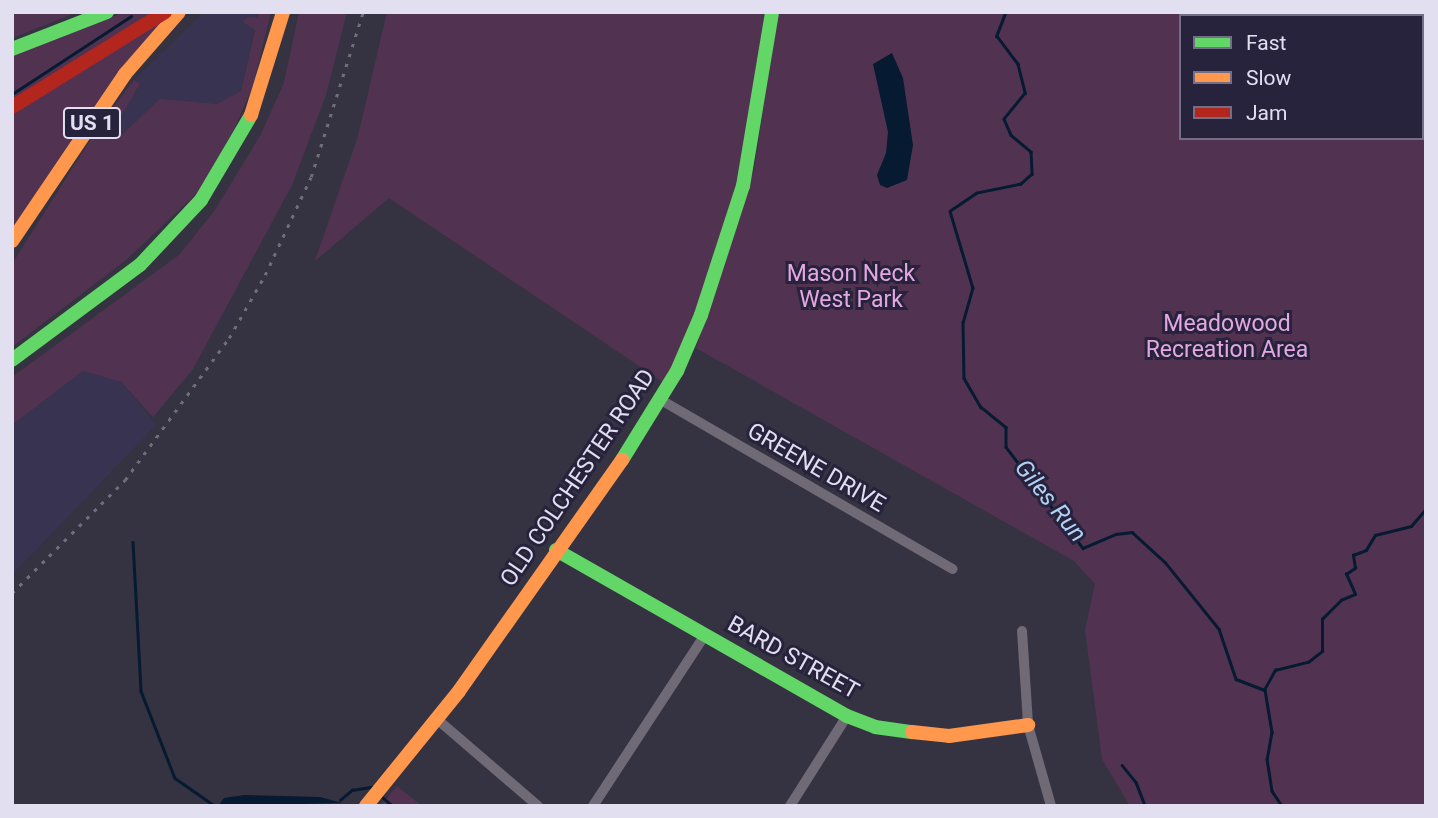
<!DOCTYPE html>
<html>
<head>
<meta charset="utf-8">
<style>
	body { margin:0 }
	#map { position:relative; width:1438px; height:818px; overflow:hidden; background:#353341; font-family:Roboto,sans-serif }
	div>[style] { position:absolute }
	.built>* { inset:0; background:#383351 }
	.green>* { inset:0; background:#513351 }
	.water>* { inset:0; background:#061a32 }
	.stream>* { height:2.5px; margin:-1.25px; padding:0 1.25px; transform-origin:1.25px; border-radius:1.25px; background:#061a32 }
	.street>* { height:10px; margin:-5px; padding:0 5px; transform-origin:5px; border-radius:5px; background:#706a77 }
	.fast>* { height:14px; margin:-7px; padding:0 7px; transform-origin:7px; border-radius:7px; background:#63d668 }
	.slow>* { height:14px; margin:-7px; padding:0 7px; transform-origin:7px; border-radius:7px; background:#ff974d }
	.jam>* { height:14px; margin:-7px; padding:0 7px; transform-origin:7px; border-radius:7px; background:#b3261e }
	.rail>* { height:2.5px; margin-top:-1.25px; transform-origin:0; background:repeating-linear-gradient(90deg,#716e7a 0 3.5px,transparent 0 10.5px) }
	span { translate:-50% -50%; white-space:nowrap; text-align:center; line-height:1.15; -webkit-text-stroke:6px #27233d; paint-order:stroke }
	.shield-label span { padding:2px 5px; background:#27233d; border:2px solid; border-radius:5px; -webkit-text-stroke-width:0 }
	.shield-label { font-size:21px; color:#e1dff0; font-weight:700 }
	.park-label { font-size:23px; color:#e4a7e1 }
	.street-label { font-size:23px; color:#e1dff0 }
	.water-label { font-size:24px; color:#b2d1f6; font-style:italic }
	.frame { position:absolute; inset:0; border:14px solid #e1dff0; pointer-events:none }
	.legend { position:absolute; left:1179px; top:14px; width:245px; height:126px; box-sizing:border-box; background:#27233d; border:2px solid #716e85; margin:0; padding:9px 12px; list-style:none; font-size:21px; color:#e1dff0 }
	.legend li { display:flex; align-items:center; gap:14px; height:35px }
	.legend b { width:35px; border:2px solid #716e85 }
</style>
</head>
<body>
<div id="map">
	<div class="built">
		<i style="clip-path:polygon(204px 12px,258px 12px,241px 91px,217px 104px,160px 99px,118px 138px,109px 135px,140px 85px,134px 80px)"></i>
		<i style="clip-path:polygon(83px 371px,121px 382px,156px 425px,12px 575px,12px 425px)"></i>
	</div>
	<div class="green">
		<i style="clip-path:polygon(12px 12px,78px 12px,12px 38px)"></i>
		<i style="clip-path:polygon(125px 12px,153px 12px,12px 99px,12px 54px)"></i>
		<i style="clip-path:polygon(173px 12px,12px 232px,12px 114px)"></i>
		<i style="clip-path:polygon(258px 12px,271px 12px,253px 85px,235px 128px,198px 192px,126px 260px,12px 347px,12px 264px,101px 123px,134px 80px,140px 84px,110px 135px,118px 138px,160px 99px,217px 104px,241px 91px,255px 30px,243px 22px,247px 17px,258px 18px)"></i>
		<i style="clip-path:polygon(299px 12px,347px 12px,326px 95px,292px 185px,193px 369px,153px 417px,121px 382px,83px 371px,12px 425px,12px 377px,179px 255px,215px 210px,260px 136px,284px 83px)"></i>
		<i style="clip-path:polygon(387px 12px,766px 12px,735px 195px,686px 340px,663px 382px,389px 198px,315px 261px,358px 136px)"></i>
		<i style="clip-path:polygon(evenodd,778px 12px,1426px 12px,1426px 806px,1130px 806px,1102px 759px,1085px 630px,1095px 584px,1074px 561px,696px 348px,754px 170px,778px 12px,1181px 16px,1422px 16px,1422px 138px,1181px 138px,1181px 16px)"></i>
		<i style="clip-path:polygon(397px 786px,422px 806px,380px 806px)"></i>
	</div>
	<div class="water">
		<i style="clip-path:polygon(892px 53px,903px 78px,913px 145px,907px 180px,887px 188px,880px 185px,877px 175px,886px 153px,888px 132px,873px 64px)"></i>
		<i style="clip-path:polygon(244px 795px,320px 797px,342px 803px,218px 806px,224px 798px)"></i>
	</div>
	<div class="stream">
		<i style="left:1006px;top:12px;width:26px;rotate:111deg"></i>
		<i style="left:997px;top:36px;width:35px;rotate:53deg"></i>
		<i style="left:1018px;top:64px;width:30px;rotate:76deg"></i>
		<i style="left:1025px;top:93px;width:33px;rotate:129deg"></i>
		<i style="left:1004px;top:119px;width:17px;rotate:66deg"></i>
		<i style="left:1011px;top:135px;width:26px;rotate:40deg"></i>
		<i style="left:1031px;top:152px;width:22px;rotate:87deg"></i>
		<i style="left:1032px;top:174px;width:15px;rotate:138deg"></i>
		<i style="left:1021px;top:184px;width:45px;rotate:168.4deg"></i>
		<i style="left:977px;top:193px;width:32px;rotate:146deg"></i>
		<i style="left:950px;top:211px;width:80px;rotate:73.4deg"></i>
		<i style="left:973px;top:288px;width:35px;rotate:106deg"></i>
		<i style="left:963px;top:322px;width:56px;rotate:89deg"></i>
		<i style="left:964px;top:378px;width:34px;rotate:60deg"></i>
		<i style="left:981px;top:407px;width:32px;rotate:39deg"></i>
		<i style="left:1006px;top:427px;width:20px;rotate:90deg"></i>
		<i style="left:1006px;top:447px;width:127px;rotate:52.7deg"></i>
		<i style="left:1083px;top:548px;width:36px;rotate:-23deg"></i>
		<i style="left:1116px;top:534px;width:16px;rotate:-7deg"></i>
		<i style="left:1132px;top:532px;width:45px;rotate:42.3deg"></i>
		<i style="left:1165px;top:562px;width:86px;rotate:51.1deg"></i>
		<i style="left:1219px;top:629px;width:53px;rotate:71.2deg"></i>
		<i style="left:1236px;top:679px;width:31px;rotate:21deg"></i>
		<i style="left:1265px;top:690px;width:43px;rotate:80.5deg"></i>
		<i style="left:1272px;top:732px;width:27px;rotate:100deg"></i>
		<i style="left:1267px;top:759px;width:32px;rotate:81deg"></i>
		<i style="left:1272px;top:791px;width:18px;rotate:56deg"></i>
		<i style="left:12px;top:94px;width:142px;rotate:-33.2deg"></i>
		<i style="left:133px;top:542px;width:149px;rotate:86.9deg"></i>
		<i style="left:141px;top:691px;width:93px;rotate:68.7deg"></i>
		<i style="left:175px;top:778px;width:49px;rotate:35deg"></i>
		<i style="left:1265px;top:688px;width:21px;rotate:-61deg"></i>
		<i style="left:1275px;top:670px;width:34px;rotate:-14deg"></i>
		<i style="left:1308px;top:662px;width:18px;rotate:-38deg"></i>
		<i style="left:1322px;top:651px;width:32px;rotate:-90deg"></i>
		<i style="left:1322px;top:619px;width:27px;rotate:-45deg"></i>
		<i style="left:1341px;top:600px;width:15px;rotate:-23deg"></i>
		<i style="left:1355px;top:594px;width:22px;rotate:-114deg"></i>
		<i style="left:1346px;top:574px;width:11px;rotate:-34deg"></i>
		<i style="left:1355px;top:568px;width:13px;rotate:-99deg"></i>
		<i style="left:1353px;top:555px;width:14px;rotate:-21deg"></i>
		<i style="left:1366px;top:550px;width:17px;rotate:-59deg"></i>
		<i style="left:1375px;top:535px;width:37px;rotate:-14deg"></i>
		<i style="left:1411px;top:526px;width:23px;rotate:-49deg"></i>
		<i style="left:1122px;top:765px;width:22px;rotate:51deg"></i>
		<i style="left:1136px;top:782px;width:26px;rotate:69deg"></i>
		<i style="left:381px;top:796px;width:16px;rotate:40deg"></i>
		<i style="left:340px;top:800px;width:16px;rotate:-40deg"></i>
		<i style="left:352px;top:790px;width:20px;rotate:-9deg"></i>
	</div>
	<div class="street">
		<i style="left:661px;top:400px;width:337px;rotate:30.1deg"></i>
		<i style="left:1022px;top:631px;width:94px;rotate:86.3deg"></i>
		<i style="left:1028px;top:725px;width:84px;rotate:74.1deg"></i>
		<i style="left:438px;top:720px;width:132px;rotate:40.7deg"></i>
		<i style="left:593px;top:806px;width:204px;rotate:-56.8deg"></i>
		<i style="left:790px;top:806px;width:107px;rotate:-57.7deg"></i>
	</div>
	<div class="fast">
		<i style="left:12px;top:49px;width:102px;rotate:-21.3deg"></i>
		<i style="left:12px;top:360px;width:159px;rotate:-36.6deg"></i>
		<i style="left:140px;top:265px;width:89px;rotate:-46.8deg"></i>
		<i style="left:201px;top:200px;width:99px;rotate:-59.5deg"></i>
		<i style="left:622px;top:460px;width:105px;rotate:-58.3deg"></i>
		<i style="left:677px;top:371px;width:61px;rotate:-66.8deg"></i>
		<i style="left:701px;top:315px;width:136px;rotate:-72deg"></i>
		<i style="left:743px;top:186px;width:176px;rotate:-80.5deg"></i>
		<i style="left:556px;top:550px;width:335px;rotate:29.7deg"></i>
		<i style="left:847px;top:716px;width:30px;rotate:21deg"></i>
		<i style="left:875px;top:727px;width:37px;rotate:8deg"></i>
	</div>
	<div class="slow">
		<i style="left:251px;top:115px;width:108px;rotate:-72.7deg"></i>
		<i style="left:12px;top:241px;width:202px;rotate:-55.9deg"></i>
		<i style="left:125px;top:74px;width:82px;rotate:-48.9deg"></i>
		<i style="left:912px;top:732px;width:37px;rotate:6deg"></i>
		<i style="left:949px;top:736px;width:80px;rotate:-7.9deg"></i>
		<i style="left:366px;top:806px;width:148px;rotate:-51deg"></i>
		<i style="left:459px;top:691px;width:283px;rotate:-54.8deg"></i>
	</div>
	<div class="jam">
		<i style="left:12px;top:107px;width:180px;rotate:-31.8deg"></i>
	</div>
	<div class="rail">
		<i style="left:12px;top:593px;width:160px;rotate:-45deg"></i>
		<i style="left:125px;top:480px;width:176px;rotate:-53.8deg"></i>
		<i style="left:229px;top:338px;width:73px;rotate:-60.3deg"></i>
		<i style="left:265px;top:275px;width:108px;rotate:-64.9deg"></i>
		<i style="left:311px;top:177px;width:173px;rotate:-72.5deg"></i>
	</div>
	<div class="shield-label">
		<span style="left:92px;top:123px">US 1</span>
	</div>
	<div class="park-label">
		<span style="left:851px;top:287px">Mason Neck<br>West Park</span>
		<span style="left:1227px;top:337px">Meadowood<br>Recreation Area</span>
	</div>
	<div class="street-label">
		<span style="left:816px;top:468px;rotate:30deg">GREENE DRIVE</span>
		<span style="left:578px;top:478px;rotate:-56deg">OLD COLCHESTER ROAD</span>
		<span style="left:793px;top:658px;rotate:29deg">BARD STREET</span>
	</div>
	<div class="water-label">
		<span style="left:1050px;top:501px;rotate:51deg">Giles Run</span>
	</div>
	<div class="frame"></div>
	<ul class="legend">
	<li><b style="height:9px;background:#63d668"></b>Fast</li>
	<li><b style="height:9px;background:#ff974d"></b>Slow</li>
	<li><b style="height:9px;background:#b3261e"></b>Jam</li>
	</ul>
</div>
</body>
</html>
